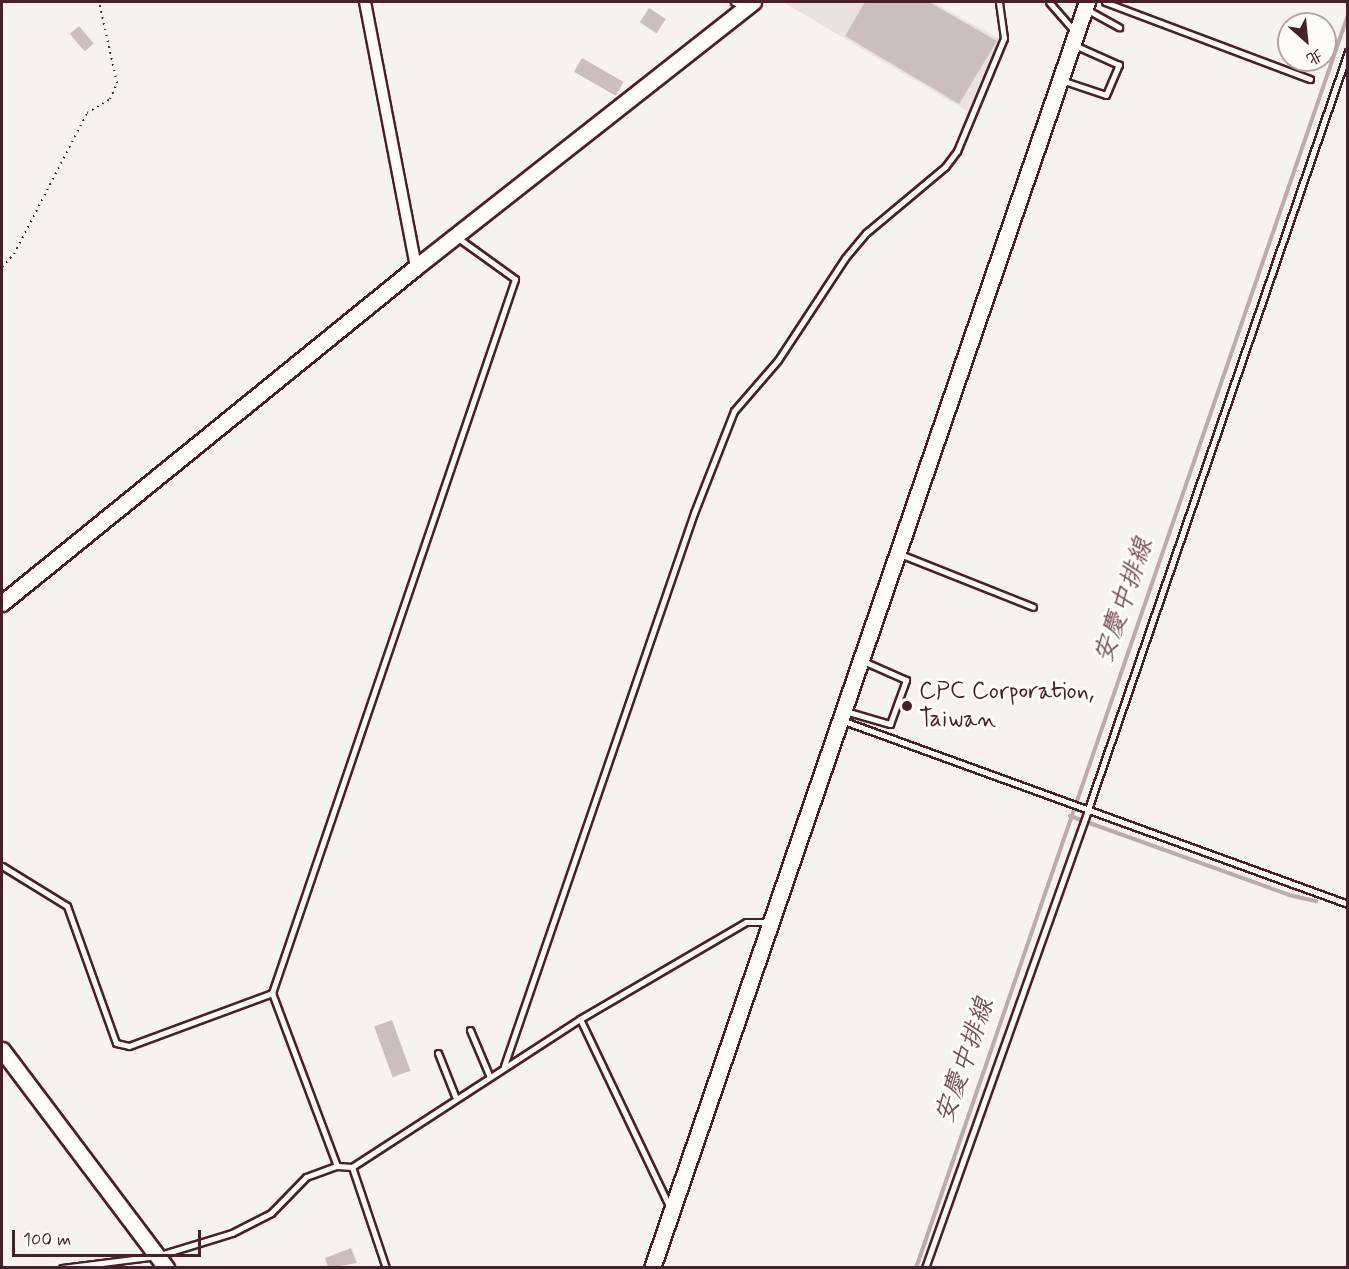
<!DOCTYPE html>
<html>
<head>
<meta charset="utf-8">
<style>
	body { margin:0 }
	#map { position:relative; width:1349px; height:1269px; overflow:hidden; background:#f6f3ef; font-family:Mynerve,"LXGW WenKai TC",sans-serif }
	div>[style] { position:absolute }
	.built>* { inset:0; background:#e9e3e0 }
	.stream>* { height:4px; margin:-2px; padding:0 2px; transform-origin:2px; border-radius:2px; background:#bbabac }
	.building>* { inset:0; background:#cbbfbe; transform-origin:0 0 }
	.path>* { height:2px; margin-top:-1px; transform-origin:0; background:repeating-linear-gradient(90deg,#4a1f2b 0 1.5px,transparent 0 6px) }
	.roads { filter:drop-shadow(2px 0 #4a1f2b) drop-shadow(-2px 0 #4a1f2b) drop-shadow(0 2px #4a1f2b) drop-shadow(0 -2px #4a1f2b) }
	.lane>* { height:5px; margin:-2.5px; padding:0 2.5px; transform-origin:2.5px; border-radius:2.5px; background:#fdfcf7 }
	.street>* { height:10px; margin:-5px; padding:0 5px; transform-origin:5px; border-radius:5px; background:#fdfcf7 }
	.secondary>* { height:15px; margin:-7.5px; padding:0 7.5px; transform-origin:7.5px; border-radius:7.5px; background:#fdfcf7 }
	.dots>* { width:16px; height:16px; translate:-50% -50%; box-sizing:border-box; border:3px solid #fdfcf7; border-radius:50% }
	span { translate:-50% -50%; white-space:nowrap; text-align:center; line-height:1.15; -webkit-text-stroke:6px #fdfcf7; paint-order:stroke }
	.poi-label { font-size:24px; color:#4a1f2b }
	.left { translate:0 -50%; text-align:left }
	.water-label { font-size:26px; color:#725058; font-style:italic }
	.frame { position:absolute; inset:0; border:3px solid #4a1f2b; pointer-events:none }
	.north { position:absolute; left:1277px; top:12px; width:60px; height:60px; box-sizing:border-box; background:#fdfcf7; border:2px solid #b5a4a5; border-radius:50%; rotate:153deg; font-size:16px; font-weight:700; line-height:24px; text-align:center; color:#4a1f2b }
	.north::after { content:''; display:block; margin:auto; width:21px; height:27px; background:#4a1f2b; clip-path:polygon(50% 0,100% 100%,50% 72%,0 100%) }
	.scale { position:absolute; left:12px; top:1230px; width:189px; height:27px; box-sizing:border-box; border:3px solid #4a1f2b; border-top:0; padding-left:8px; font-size:18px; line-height:21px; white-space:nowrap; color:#4a1f2b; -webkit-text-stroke:4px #fdfcf7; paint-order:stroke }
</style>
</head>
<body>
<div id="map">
	<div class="built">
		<i style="clip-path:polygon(783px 2px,933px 2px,999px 39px,972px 114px)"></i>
	</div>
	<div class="stream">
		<i style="left:925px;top:187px;width:25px;rotate:-42deg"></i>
		<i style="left:686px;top:544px;width:47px;rotate:-70deg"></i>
		<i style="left:1070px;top:816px;width:233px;rotate:19.8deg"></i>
		<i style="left:1289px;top:895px;width:28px;rotate:13deg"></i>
		<i style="left:916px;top:1268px;width:1325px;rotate:-70.98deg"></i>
	</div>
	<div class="building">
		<i style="clip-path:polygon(865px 2px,929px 2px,997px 41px,959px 104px,845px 36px)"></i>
		<i style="left:649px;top:8px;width:20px;height:17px;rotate:33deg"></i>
		<i style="left:79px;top:26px;width:23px;height:12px;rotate:50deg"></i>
		<i style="left:582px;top:58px;width:48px;height:16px;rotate:30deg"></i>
		<i style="left:392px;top:1020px;width:54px;height:19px;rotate:70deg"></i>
		<i style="clip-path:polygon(351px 1248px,357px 1263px,328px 1268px,325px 1258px)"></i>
	</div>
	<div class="path">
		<i style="left:2px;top:267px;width:18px;rotate:-47deg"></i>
		<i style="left:14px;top:254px;width:159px;rotate:-62.6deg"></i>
		<i style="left:87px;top:113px;width:27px;rotate:-31deg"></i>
		<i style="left:110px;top:99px;width:17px;rotate:-66deg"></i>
		<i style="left:117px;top:83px;width:83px;rotate:-102.5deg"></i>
	</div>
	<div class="roads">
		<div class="lane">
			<i style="left:734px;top:2px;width:10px;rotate:29deg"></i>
			<i style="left:1049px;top:2px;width:40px;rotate:49deg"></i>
			<i style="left:1105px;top:2px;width:219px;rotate:20.6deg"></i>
			<i style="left:1086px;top:9px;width:38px;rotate:29deg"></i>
			<i style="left:1061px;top:80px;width:47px;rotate:18.4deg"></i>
			<i style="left:1106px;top:95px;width:33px;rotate:-67deg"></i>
			<i style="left:1119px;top:65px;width:49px;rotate:-156deg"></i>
			<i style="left:900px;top:554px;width:143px;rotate:21.7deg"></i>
			<i style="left:845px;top:711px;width:47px;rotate:16.1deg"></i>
			<i style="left:890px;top:724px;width:47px;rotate:-70deg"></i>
			<i style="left:906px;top:680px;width:47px;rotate:-156.2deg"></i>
			<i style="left:841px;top:720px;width:539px;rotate:19.95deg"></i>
			<i style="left:2px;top:866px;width:76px;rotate:31.6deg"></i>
			<i style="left:67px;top:906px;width:145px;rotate:70.3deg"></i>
			<i style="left:116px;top:1043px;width:13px;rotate:13deg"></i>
			<i style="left:129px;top:1046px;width:153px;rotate:-20.3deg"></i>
			<i style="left:580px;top:1019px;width:209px;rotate:64.5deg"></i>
			<i style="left:470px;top:1030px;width:49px;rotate:67.1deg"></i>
			<i style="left:438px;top:1053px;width:46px;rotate:68.4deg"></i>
			<i style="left:504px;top:1066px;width:585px;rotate:-71.04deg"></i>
			<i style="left:694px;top:513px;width:110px;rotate:-68.6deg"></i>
			<i style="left:734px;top:411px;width:67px;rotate:-49.2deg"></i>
			<i style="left:778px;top:360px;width:122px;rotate:-56.7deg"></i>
			<i style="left:845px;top:258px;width:33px;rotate:-50deg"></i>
			<i style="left:866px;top:233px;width:103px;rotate:-39.9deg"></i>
			<i style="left:945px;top:167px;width:20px;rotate:-53deg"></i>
			<i style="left:957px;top:151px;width:122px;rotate:-67.4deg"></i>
			<i style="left:1004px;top:38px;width:36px;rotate:-98deg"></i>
			<i style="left:337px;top:1166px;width:185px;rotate:-110.6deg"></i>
			<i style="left:272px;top:993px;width:754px;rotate:-71.2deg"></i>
			<i style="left:515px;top:279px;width:70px;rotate:-144.3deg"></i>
			<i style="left:352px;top:1167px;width:107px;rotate:71.4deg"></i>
			<i style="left:62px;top:1268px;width:96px;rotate:-7.2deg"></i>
			<i style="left:157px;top:1256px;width:78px;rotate:-17deg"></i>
			<i style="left:232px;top:1233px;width:44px;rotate:-27.1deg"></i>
			<i style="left:271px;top:1213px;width:50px;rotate:-45.8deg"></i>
			<i style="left:306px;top:1177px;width:33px;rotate:-20deg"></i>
			<i style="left:337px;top:1166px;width:15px;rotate:4deg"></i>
			<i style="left:352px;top:1167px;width:272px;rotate:-33deg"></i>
			<i style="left:580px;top:1019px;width:192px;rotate:-30.3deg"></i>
			<i style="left:746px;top:922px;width:21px"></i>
			<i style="left:925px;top:1268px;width:484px;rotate:-70.4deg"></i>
			<i style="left:1087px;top:812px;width:804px;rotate:-71.05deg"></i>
		</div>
		<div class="street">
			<i style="left:365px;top:2px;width:270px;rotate:79.1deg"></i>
		</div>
		<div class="secondary">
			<i style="left:2px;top:603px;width:533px;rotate:-39.06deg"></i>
			<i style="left:416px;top:267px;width:429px;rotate:-38.2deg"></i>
			<i style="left:2px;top:1050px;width:273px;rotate:53deg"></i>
			<i style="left:652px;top:1268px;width:1339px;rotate:-71.04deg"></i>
		</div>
	</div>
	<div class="dots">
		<i style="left:907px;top:706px;background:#4a1f2b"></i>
	</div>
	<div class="poi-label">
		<span class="left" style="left:919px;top:706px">CPC Corporation,<br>Taiwan</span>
	</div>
	<div class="water-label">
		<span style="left:1125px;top:601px;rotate:-71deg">安慶中排線</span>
		<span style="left:966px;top:1061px;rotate:-71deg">安慶中排線</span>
	</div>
	<div class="frame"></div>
	<div class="north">北</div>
	<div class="scale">100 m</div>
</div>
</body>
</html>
